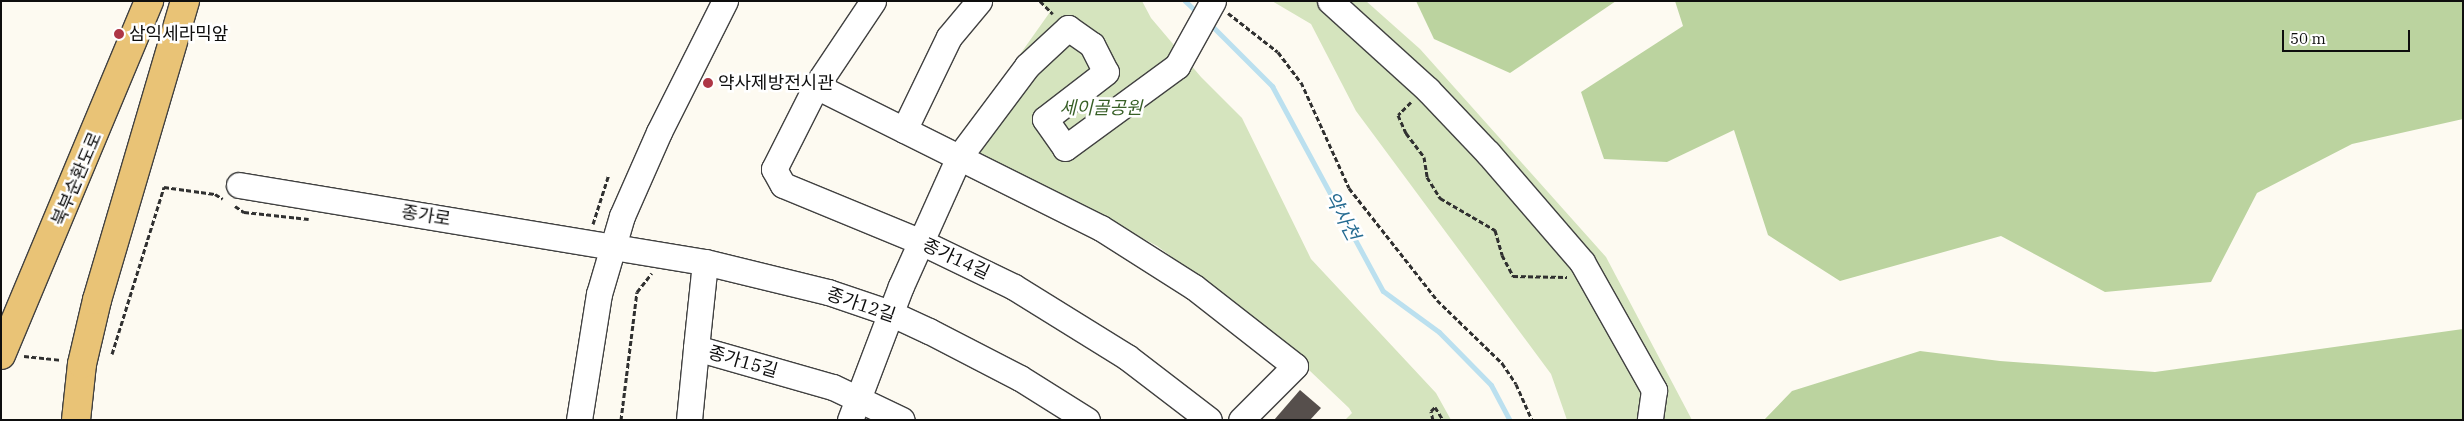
<!DOCTYPE html>
<html>
<head>
<meta charset="utf-8">
<style>
	body { margin:0 }
	#map { position:relative; width:2464px; height:421px; overflow:hidden; background:#fdfaf1; font-family:"IBM Plex Serif","Noto Sans KR",serif }
	div>[style] { position:absolute }
	.green>* { inset:0; background:#d5e4be }
	.forest>* { inset:0; background:#bbd39f }
	.stream>* { height:5px; margin:-2.5px; padding:0 2.5px; transform-origin:2.5px; border-radius:2.5px; background:#bbe0ef }
	.building>* { inset:0; background:#564f4c }
	.path>* { height:3px; margin-top:-1.5px; transform-origin:0; background:repeating-linear-gradient(90deg,#303030 0 5px,transparent 0 7.5px) }
	.roads { filter:drop-shadow(1px 0 #414141) drop-shadow(-1px 0 #414141) drop-shadow(0 1px #414141) drop-shadow(0 -1px #414141) }
	.minor>* { height:25px; margin:-12.5px; padding:0 12.5px; transform-origin:12.5px; border-radius:12.5px; background:#fff }
	.major>* { height:28px; margin:-14px; padding:0 14px; transform-origin:14px; border-radius:14px; background:#e9c376 }
	.dots>* { width:14px; height:14px; translate:-50% -50%; box-sizing:border-box; border:2px solid #fff; border-radius:50% }
	span { translate:-50% -50%; white-space:nowrap; text-align:center; line-height:1.15; -webkit-text-stroke:5px #fff; paint-order:stroke }
	.poi-label { font-size:18px; color:#0e0e0e }
	.left { translate:0 -50%; text-align:left }
	.park-label { font-size:18px; color:#375f26; font-style:italic }
	.street-label { font-size:18px; color:#0e0e0e }
	.water-label { font-size:19px; color:#266c92; font-style:italic }
	.frame { position:absolute; inset:0; border:2px solid #0e0e0e; pointer-events:none }
	.scale { position:absolute; left:2282px; top:30px; width:128px; height:22px; box-sizing:border-box; border:2px solid #0e0e0e; border-top:0; padding-left:6px; font-size:15px; line-height:18px; white-space:nowrap; color:#0e0e0e; -webkit-text-stroke:4px #fff; paint-order:stroke }
</style>
</head>
<body>
<div id="map">
	<div class="green">
		<i style="clip-path:polygon(1039px 1px,1142px 1px,1151px 18px,1201px 77px,1242px 118px,1311px 259px,1436px 393px,1451px 420px,1345px 420px,1352px 413px,1349px 408px,1253px 317px,1157px 246px,1037px 182px,956px 145px,1050px 12px)"></i>
		<i style="clip-path:polygon(1272px 1px,1366px 1px,1420px 49px,1606px 257px,1692px 420px,1567px 420px,1551px 374px,1356px 111px,1311px 24px)"></i>
	</div>
	<div class="forest">
		<i style="clip-path:polygon(1416px 1px,1616px 1px,1510px 73px,1434px 39px)"></i>
		<i style="clip-path:polygon(1675px 1px,2463px 1px,2463px 119px,2352px 144px,2257px 193px,2211px 282px,2105px 292px,2001px 236px,1840px 281px,1768px 235px,1734px 130px,1667px 162px,1604px 159px,1581px 92px,1683px 26px)"></i>
		<i style="clip-path:polygon(2463px 329px,2463px 420px,1764px 420px,1792px 391px,1920px 351px,2000px 361px,2155px 372px)"></i>
	</div>
	<div class="stream">
		<i style="left:1185px;top:1px;width:18px;rotate:43deg"></i>
		<i style="left:1208px;top:22px;width:91px;rotate:45deg"></i>
		<i style="left:1272px;top:86px;width:233px;rotate:61.6deg"></i>
		<i style="left:1383px;top:291px;width:69px;rotate:36.2deg"></i>
		<i style="left:1439px;top:332px;width:74px;rotate:45.5deg"></i>
		<i style="left:1491px;top:385px;width:40px;rotate:62deg"></i>
	</div>
	<div class="building">
		<i style="clip-path:polygon(1300px 390px,1321px 408px,1310px 420px,1274px 420px)"></i>
	</div>
	<div class="path">
		<i style="left:1040px;top:1px;width:18px;rotate:45deg"></i>
		<i style="left:1228px;top:13px;width:63px;rotate:38deg"></i>
		<i style="left:1278px;top:52px;width:38px;rotate:53deg"></i>
		<i style="left:1301px;top:82px;width:116px;rotate:65.6deg"></i>
		<i style="left:1349px;top:188px;width:142px;rotate:51.8deg"></i>
		<i style="left:1437px;top:300px;width:91px;rotate:44.1deg"></i>
		<i style="left:1502px;top:363px;width:25px;rotate:56deg"></i>
		<i style="left:1516px;top:384px;width:39px;rotate:66deg"></i>
		<i style="left:1411px;top:102px;width:18px;rotate:135deg"></i>
		<i style="left:1398px;top:115px;width:20px;rotate:66deg"></i>
		<i style="left:1406px;top:133px;width:30px;rotate:53deg"></i>
		<i style="left:1424px;top:157px;width:20px;rotate:81deg"></i>
		<i style="left:1427px;top:177px;width:25px;rotate:58deg"></i>
		<i style="left:1440px;top:198px;width:64px;rotate:30.2deg"></i>
		<i style="left:1495px;top:230px;width:26px;rotate:74deg"></i>
		<i style="left:1502px;top:255px;width:24px;rotate:62deg"></i>
		<i style="left:1513px;top:276px;width:54px;rotate:1.1deg"></i>
		<i style="left:235px;top:206px;width:11px;rotate:34deg"></i>
		<i style="left:244px;top:212px;width:65px;rotate:6.1deg"></i>
		<i style="left:593px;top:224px;width:52px;rotate:-72.3deg"></i>
		<i style="left:112px;top:354px;width:175px;rotate:-72.7deg"></i>
		<i style="left:164px;top:187px;width:51px;rotate:7.8deg"></i>
		<i style="left:215px;top:194px;width:9px;rotate:32deg"></i>
		<i style="left:24px;top:356px;width:37px;rotate:6deg"></i>
		<i style="left:621px;top:420px;width:129px;rotate:-82.9deg"></i>
		<i style="left:637px;top:292px;width:24px;rotate:-52deg"></i>
		<i style="left:1433px;top:420px;width:9px;rotate:-103deg"></i>
		<i style="left:1431px;top:411px;width:6px;rotate:-45deg"></i>
		<i style="left:1435px;top:407px;width:15px;rotate:58deg"></i>
	</div>
	<div class="roads">
		<div class="minor">
			<i style="left:873px;top:1px;width:102px;rotate:123.8deg"></i>
			<i style="left:816px;top:86px;width:93px;rotate:116.8deg"></i>
			<i style="left:774px;top:169px;width:18px;rotate:61deg"></i>
			<i style="left:783px;top:185px;width:149px;rotate:22.4deg"></i>
			<i style="left:921px;top:242px;width:103px;rotate:25.8deg"></i>
			<i style="left:1014px;top:287px;width:133px;rotate:31.8deg"></i>
			<i style="left:1127px;top:357px;width:103px;rotate:37.5deg"></i>
			<i style="left:1330px;top:1px;width:132px;rotate:42.2deg"></i>
			<i style="left:1428px;top:90px;width:87px;rotate:46.4deg"></i>
			<i style="left:1488px;top:153px;width:144px;rotate:49.2deg"></i>
			<i style="left:1582px;top:262px;width:147px;rotate:60.6deg"></i>
			<i style="left:1654px;top:390px;width:30px;rotate:98deg"></i>
			<i style="left:816px;top:86px;width:318px;rotate:26.5deg"></i>
			<i style="left:1101px;top:228px;width:110px;rotate:32.4deg"></i>
			<i style="left:1194px;top:287px;width:128px;rotate:38deg"></i>
			<i style="left:1295px;top:366px;width:76px;rotate:135deg"></i>
			<i style="left:904px;top:130px;width:103px;rotate:-64.2deg"></i>
			<i style="left:949px;top:37px;width:47px;rotate:-50.2deg"></i>
			<i style="left:239px;top:185px;width:472px;rotate:9.4deg"></i>
			<i style="left:705px;top:262px;width:127px;rotate:13.7deg"></i>
			<i style="left:828px;top:292px;width:65px;rotate:18.7deg"></i>
			<i style="left:890px;top:313px;width:43px;rotate:24.8deg"></i>
			<i style="left:929px;top:331px;width:102px;rotate:27.3deg"></i>
			<i style="left:1020px;top:378px;width:79px;rotate:32.1deg"></i>
			<i style="left:696px;top:348px;width:86px;rotate:-84deg"></i>
			<i style="left:579px;top:420px;width:128px;rotate:-81deg"></i>
			<i style="left:599px;top:294px;width:81px;rotate:-73.6deg"></i>
			<i style="left:622px;top:216px;width:92px;rotate:-66.2deg"></i>
			<i style="left:659px;top:132px;width:147px;rotate:-63.3deg"></i>
			<i style="left:689px;top:420px;width:72px;rotate:-84.4deg"></i>
			<i style="left:696px;top:348px;width:142px;rotate:15.9deg"></i>
			<i style="left:833px;top:387px;width:76px;rotate:25.6deg"></i>
			<i style="left:850px;top:420px;width:143px;rotate:-69.2deg"></i>
			<i style="left:901px;top:286px;width:141px;rotate:-65.8deg"></i>
			<i style="left:959px;top:157px;width:114px;rotate:-53.2deg"></i>
			<i style="left:1027px;top:66px;width:56px;rotate:-42.8deg"></i>
			<i style="left:1068px;top:28px;width:29px;rotate:35deg"></i>
			<i style="left:1092px;top:45px;width:30px;rotate:63deg"></i>
			<i style="left:1106px;top:72px;width:77px;rotate:142.4deg"></i>
			<i style="left:1045px;top:119px;width:35px;rotate:55deg"></i>
			<i style="left:1065px;top:148px;width:139px;rotate:-36.2deg"></i>
			<i style="left:1177px;top:66px;width:74px;rotate:-61deg"></i>
		</div>
		<div class="major">
			<i style="left:1px;top:355px;width:384px;rotate:-67.3deg"></i>
			<i style="left:76px;top:420px;width:56px;rotate:-83.9deg"></i>
			<i style="left:82px;top:364px;width:66px;rotate:-76.8deg"></i>
			<i style="left:97px;top:300px;width:312px;rotate:-73.6deg"></i>
		</div>
	</div>
	<div class="dots">
		<i style="left:119px;top:34px;background:#ae3646"></i>
		<i style="left:708px;top:83px;background:#ae3646"></i>
	</div>
	<div class="poi-label">
		<span class="left" style="left:129px;top:34px">삼익세라믹앞</span>
		<span class="left" style="left:718px;top:83px">약사제방전시관</span>
	</div>
	<div class="park-label">
		<span style="left:1101px;top:108px">세이골공원</span>
	</div>
	<div class="street-label">
		<span style="left:77px;top:179px;rotate:-67deg">북부순환도로</span>
		<span style="left:426px;top:216px;rotate:9deg">종가로</span>
		<span style="left:956px;top:259px;rotate:25deg">종가14길</span>
		<span style="left:861px;top:305px;rotate:19deg">종가12길</span>
		<span style="left:743px;top:362px;rotate:16deg">종가15길</span>
	</div>
	<div class="water-label">
		<span style="left:1342px;top:216px;rotate:62deg">약사천</span>
	</div>
	<div class="frame"></div>
	<div class="scale">50 m</div>
</div>
</body>
</html>
